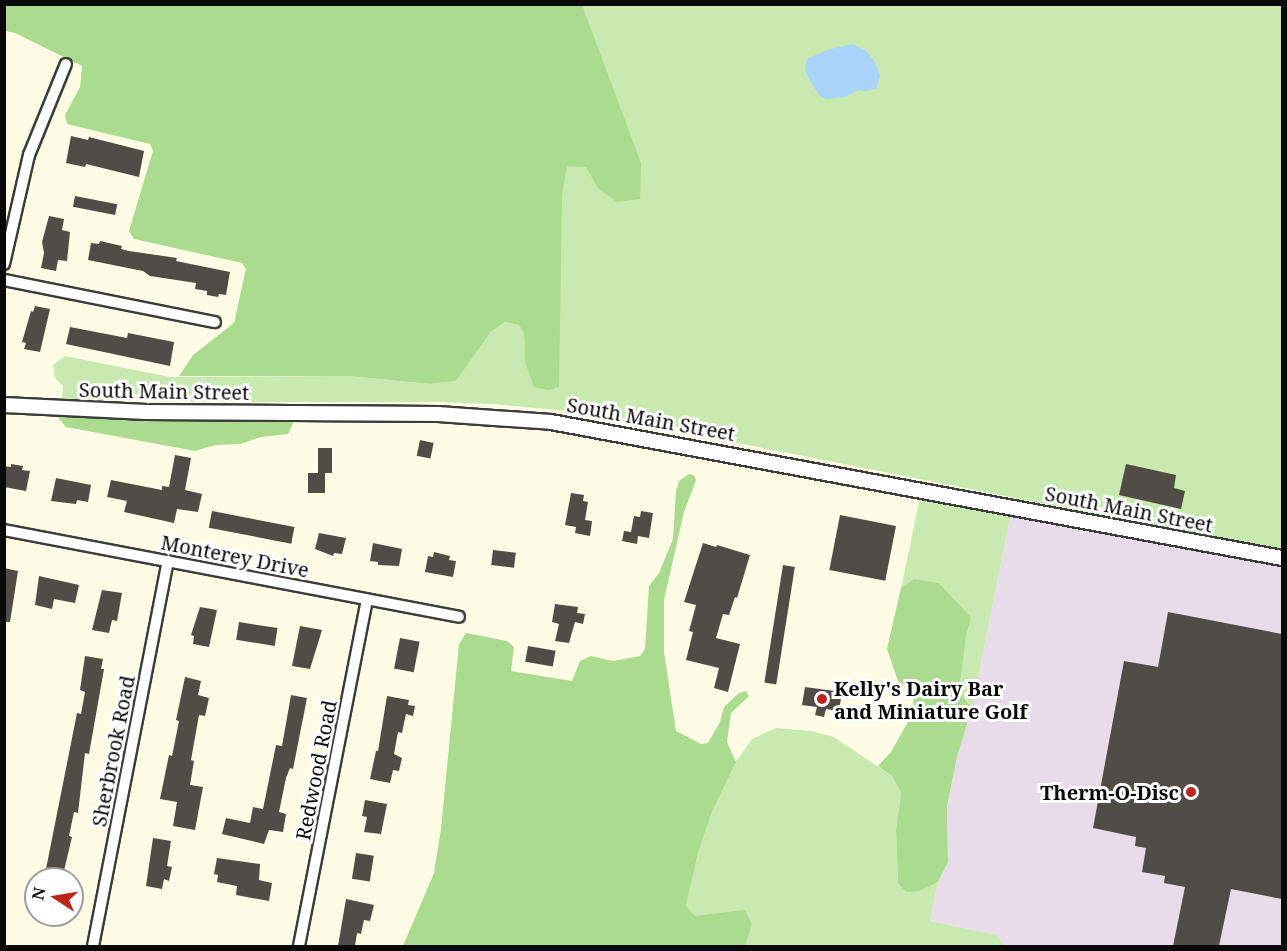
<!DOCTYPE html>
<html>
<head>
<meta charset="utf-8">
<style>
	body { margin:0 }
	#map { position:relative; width:1287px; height:951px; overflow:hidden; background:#fffce6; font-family:"Noto Serif",serif }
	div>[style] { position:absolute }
	.industrial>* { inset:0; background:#e9dcea }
	.green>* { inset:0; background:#c8e9af }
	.forest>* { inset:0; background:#aadb8e }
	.water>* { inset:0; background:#a9d3f8 }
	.building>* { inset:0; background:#524c46; transform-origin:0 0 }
	.roads { filter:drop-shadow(2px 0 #3c3c3c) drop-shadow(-2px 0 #3c3c3c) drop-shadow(0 2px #3c3c3c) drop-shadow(0 -2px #3c3c3c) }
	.minor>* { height:10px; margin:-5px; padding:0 5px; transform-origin:5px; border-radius:5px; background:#fff }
	.tertiary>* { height:14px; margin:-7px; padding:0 7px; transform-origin:7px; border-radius:7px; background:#fff }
	.dots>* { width:16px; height:16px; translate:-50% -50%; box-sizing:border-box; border:3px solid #fff; border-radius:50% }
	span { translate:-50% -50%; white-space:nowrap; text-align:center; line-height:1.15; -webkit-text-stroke:6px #fff; paint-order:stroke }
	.street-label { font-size:20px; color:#090909 }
	.poi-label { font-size:20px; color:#090909; font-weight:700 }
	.left { translate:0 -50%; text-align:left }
	.right { translate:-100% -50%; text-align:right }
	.frame { position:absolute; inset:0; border:6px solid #090909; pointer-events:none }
	.north { position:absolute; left:24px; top:867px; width:60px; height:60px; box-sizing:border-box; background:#fff; border:2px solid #9d9d9d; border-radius:50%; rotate:282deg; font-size:16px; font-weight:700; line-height:24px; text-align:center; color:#090909 }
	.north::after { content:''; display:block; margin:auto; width:21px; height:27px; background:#bd251e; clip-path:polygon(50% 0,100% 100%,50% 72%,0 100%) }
</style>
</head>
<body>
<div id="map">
	<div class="industrial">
		<i style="clip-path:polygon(1011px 513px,1282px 565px,1282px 946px,1004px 946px,997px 935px,930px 921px,938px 882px,948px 862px,947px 808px,957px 757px,972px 708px)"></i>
	</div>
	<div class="green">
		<i style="clip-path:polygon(553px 5px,1282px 5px,1282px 551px,657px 427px,558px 410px,493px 404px,438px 402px,170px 402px,62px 399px,63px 386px,55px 378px,53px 365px,65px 356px,170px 377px,348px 376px,430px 384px,456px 381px,491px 332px,505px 322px,519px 325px,524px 334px,525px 362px)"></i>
		<i style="clip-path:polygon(920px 498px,1011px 513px,972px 708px,959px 692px,966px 637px,971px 617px,939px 583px,914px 579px,901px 588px)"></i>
		<i style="clip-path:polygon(776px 728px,811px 731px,834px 737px,892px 776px,901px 793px,896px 830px,898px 883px,920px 891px,938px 882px,930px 921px,997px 935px,1004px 946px,745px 946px,752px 924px,695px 916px,688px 911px,686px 906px,698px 853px,712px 812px,736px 762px,752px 739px)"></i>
	</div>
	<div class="forest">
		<i style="clip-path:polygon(5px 4px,582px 5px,641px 163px,640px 199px,617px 202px,598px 188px,586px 167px,567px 166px,562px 195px,559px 387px,549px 390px,534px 387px,525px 362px,524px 334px,519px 325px,505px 322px,491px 332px,456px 381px,430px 384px,348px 376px,179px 376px,193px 355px,234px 323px,246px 269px,242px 263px,134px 239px,129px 231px,153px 151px,150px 144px,67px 124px,65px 115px,80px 87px,82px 66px,15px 33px,5px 31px)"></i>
		<i style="clip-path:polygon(56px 415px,127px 418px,296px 417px,288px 434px,261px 437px,240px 444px,215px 445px,195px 451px,66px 427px)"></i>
		<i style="clip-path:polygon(689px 474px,694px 475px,696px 480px,684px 512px,664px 600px,664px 652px,676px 731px,701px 744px,708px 743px,720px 722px,724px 707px,739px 693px,746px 691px,749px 696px,731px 713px,727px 742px,736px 762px,712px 812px,698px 853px,686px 906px,695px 916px,745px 910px,752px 925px,745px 946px,403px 946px,434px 873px,441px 829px,459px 644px,466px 633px,507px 641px,514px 647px,511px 671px,572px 681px,580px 661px,591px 656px,613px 661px,640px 656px,645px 649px,649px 586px,659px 573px,673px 539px,676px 491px,679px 481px)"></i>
		<i style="clip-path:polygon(914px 579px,939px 583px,971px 617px,966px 637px,959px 692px,972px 708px,957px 757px,947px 807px,948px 862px,938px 882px,920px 891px,906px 892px,898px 883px,896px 830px,901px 793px,892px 776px,878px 766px,891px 752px,914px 711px,913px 695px,898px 681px,887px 649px,901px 588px)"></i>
	</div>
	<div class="water">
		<i style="clip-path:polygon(853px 44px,865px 50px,875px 62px,880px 75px,877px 88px,867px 91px,859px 90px,845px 97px,826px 99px,819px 95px,810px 81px,805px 70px,807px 59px,827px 50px)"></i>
	</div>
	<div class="building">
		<i style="clip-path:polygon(71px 136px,88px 140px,89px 137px,144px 151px,139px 177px,86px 164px,85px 167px,66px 163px)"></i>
		<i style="left:75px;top:196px;width:43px;height:11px;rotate:11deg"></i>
		<i style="clip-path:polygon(49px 216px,64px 219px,62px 230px,70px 232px,67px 261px,58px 260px,56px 271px,41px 268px,44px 253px,42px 242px)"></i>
		<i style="clip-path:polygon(100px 241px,122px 246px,121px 249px,129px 251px,177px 258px,176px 261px,230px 272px,226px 295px,219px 294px,218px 297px,207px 295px,207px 291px,195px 289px,196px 283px,150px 276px,143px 271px,88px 260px,91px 243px,99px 244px)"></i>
		<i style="clip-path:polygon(35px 306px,50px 309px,40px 352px,24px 349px,26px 343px,22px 342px,31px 311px,33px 312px)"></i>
		<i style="clip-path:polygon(70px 327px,127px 338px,128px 333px,174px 342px,170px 366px,66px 344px)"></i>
		<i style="left:420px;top:440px;width:14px;height:16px;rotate:12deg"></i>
		<i style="left:318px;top:448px;width:14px;height:25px"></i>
		<i style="clip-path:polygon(175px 455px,191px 458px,185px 490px,202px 494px,198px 512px,177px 509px,174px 523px,124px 512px,127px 501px,107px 497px,111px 480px,162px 490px,162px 486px,169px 487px)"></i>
		<i style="clip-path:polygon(11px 464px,23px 466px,22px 470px,30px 471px,26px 491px,4px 487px,4px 466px,11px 467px)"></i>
		<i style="clip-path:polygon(1126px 464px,1176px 475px,1174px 488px,1185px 491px,1181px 509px,1119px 495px)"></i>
		<i style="left:308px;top:473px;width:17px;height:20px"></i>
		<i style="clip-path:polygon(56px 478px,91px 485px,88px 502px,77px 500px,76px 504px,51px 501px)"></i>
		<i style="clip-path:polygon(571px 493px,584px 495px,583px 501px,588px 502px,585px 520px,592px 521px,590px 536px,575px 533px,576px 527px,565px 525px)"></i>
		<i style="left:212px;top:511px;width:84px;height:17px;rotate:11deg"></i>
		<i style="clip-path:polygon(641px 511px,653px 513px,649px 538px,638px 536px,637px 544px,622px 541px,624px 531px,631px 532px,634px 516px,640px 517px)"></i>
		<i style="left:840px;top:515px;width:57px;height:56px;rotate:11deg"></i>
		<i style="clip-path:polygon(319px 533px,346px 538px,342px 554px,334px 553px,333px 556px,315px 549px)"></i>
		<i style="clip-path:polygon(373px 543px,402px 549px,399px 566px,378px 565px,378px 562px,370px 561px)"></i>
		<i style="clip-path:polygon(703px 543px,716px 547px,717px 545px,750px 555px,737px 598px,735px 597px,729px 615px,723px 614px,716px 638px,740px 644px,728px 692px,714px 688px,719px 668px,686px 660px,693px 632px,689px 631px,696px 605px,684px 602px)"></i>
		<i style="left:493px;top:550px;width:23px;height:15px;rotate:7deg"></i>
		<i style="clip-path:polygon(434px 552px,450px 556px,449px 560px,456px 561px,453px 577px,425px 572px,428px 556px,433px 557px)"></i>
		<i style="left:783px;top:565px;width:12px;height:119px;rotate:9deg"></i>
		<i style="clip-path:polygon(4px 568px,18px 571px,10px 622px,4px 622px)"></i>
		<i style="clip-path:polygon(39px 576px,79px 585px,75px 603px,54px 599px,52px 609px,35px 605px)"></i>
		<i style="clip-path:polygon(102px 590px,122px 593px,117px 621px,112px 620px,109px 633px,92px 630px)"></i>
		<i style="clip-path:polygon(555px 604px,578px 607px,577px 613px,585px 614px,583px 624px,575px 622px,569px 643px,555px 641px,559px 624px,552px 622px)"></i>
		<i style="clip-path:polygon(200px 607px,217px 610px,209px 647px,193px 644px,194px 636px,191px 635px)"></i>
		<i style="clip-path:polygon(1168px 612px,1282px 634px,1282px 899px,1231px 889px,1219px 946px,1173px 946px,1185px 887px,1164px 883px,1165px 876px,1142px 872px,1146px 848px,1135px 846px,1136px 837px,1093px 828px,1124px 661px,1158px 667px)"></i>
		<i style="left:239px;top:622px;width:39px;height:18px;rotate:9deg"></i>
		<i style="clip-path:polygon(300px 626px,322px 630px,310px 669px,292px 666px)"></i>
		<i style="left:400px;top:638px;width:20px;height:31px;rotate:11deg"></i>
		<i style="left:528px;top:646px;width:28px;height:16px;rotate:10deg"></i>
		<i style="clip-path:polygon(85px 656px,103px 659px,101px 669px,104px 669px,89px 754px,85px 753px,78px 813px,74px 812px,69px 836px,72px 837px,62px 879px,44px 879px,77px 713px,81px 714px,85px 692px,80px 690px)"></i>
		<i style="clip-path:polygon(185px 677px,201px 681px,198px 695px,209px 698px,205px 716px,199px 715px,191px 760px,194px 761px,190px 785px,203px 787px,195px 830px,173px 826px,177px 802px,160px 799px,169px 755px,172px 756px,179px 721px,176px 720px)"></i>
		<i style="clip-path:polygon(805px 687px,842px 692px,839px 711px,826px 709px,824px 717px,815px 715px,817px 707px,802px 705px)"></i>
		<i style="clip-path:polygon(291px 695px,307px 698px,293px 769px,290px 768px,286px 778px,279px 812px,286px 814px,283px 832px,269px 830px,264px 844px,222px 834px,226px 818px,250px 823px,253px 807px,263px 809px,276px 745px,282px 746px)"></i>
		<i style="clip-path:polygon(387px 696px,409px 700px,408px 705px,415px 706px,413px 716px,406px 714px,402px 733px,398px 732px,394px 754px,402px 758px,399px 771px,393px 770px,390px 783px,370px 779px,376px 751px,378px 751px)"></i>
		<i style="clip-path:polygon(365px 800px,387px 804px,381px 834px,364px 832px,367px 817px,362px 816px)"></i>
		<i style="clip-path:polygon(153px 838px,171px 841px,167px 866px,172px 867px,169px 881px,164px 879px,162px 889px,146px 886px)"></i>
		<i style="left:356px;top:853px;width:18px;height:26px;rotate:9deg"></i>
		<i style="clip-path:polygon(217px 858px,260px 864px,259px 880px,272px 883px,269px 901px,236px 895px,237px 886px,217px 882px,218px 875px,214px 874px)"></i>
		<i style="clip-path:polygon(346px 899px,374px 905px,370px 921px,364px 920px,361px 934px,357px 933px,355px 946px,338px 946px)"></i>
	</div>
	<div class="roads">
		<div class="minor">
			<i style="left:4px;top:264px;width:112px;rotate:-77.1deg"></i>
			<i style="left:29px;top:155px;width:98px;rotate:-67.9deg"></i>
			<i style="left:4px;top:280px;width:215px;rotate:11.3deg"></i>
			<i style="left:4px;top:530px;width:463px;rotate:10.8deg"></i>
			<i style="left:93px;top:946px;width:392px;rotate:-79deg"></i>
			<i style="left:299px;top:946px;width:353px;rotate:-78.9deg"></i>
		</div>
		<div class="tertiary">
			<i style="left:4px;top:405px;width:142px;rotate:2.8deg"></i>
			<i style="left:146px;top:412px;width:292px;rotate:0.4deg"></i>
			<i style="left:438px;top:414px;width:113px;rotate:4deg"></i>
			<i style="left:551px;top:422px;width:744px;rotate:10.54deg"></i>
		</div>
	</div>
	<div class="dots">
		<i style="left:822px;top:699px;background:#bd251e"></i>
		<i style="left:1191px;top:792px;background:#bd251e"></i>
	</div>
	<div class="street-label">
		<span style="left:164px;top:391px;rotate:1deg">South Main Street</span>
		<span style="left:651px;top:419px;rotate:10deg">South Main Street</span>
		<span style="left:1129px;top:509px;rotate:11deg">South Main Street</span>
		<span style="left:235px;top:556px;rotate:11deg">Monterey Drive</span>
		<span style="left:113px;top:751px;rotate:-79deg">Sherbrook Road</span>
		<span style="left:316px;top:770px;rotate:-79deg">Redwood Road</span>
	</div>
	<div class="poi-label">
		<span class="left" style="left:834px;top:700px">Kelly's Dairy Bar<br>and Miniature Golf</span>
		<span class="right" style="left:1179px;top:792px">Therm-O-Disc</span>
	</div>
	<div class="frame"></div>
	<div class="north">N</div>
</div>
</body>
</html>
